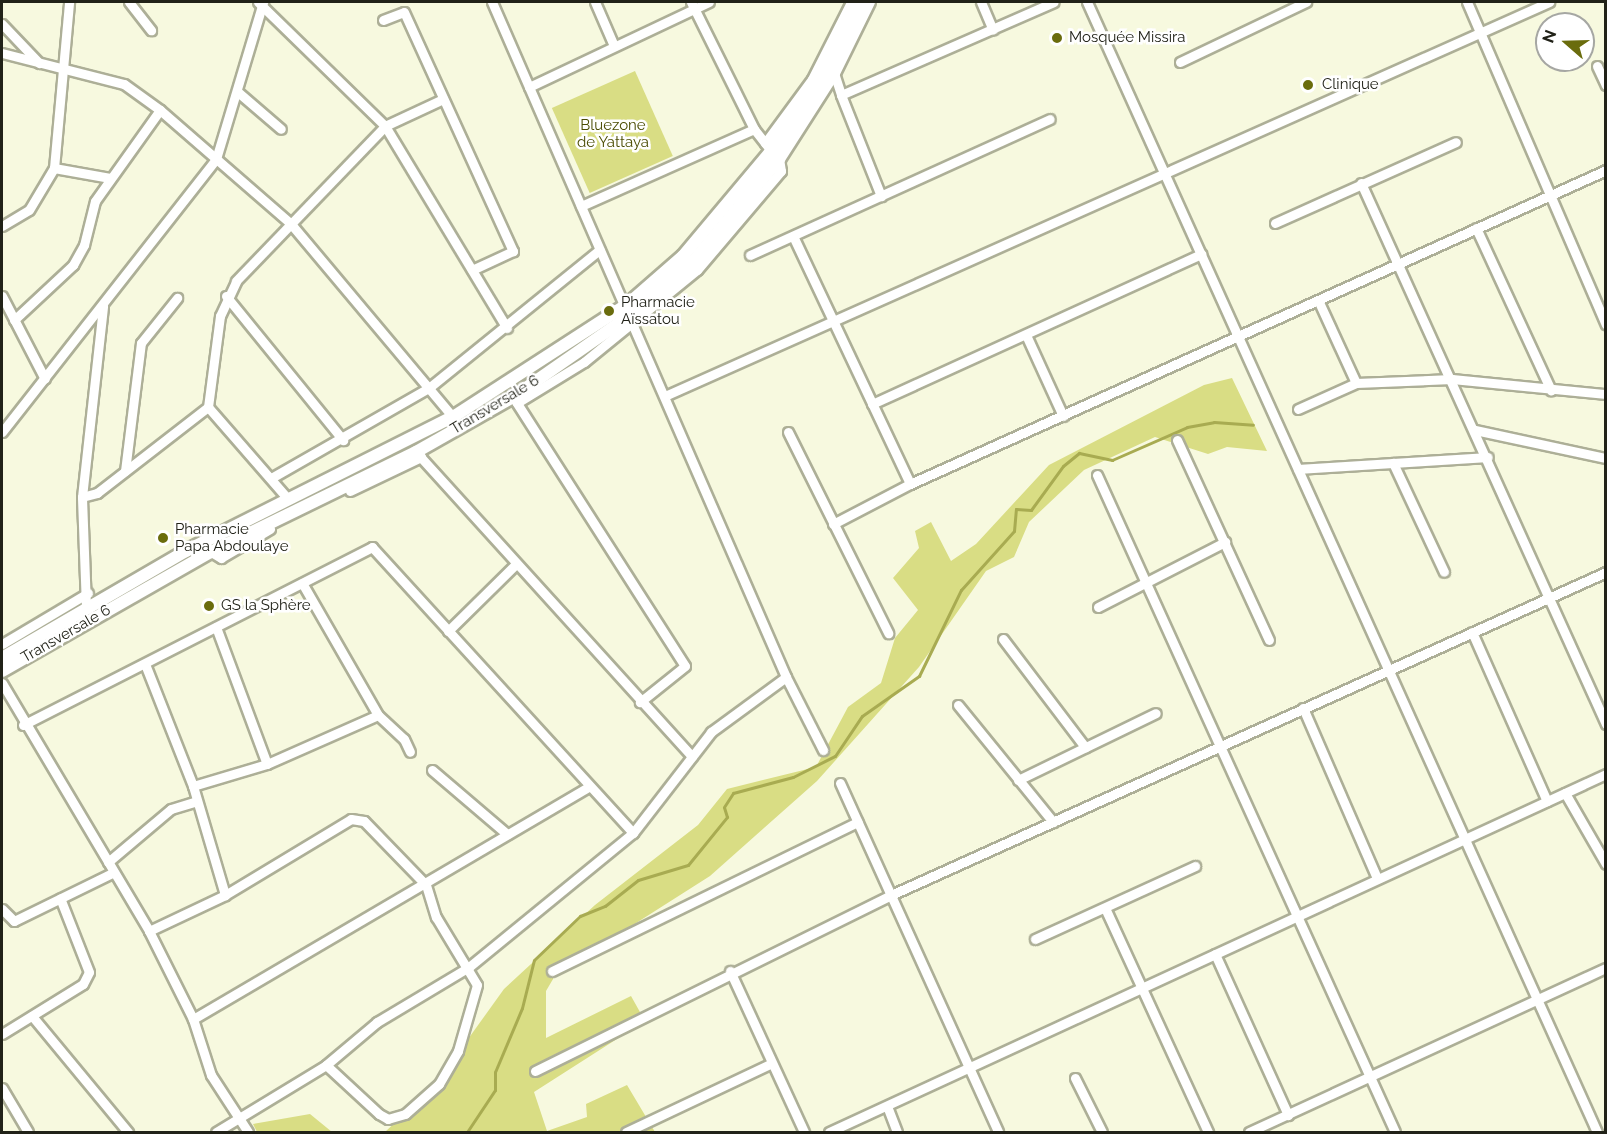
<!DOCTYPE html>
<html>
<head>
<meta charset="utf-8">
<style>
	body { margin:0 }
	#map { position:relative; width:1607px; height:1134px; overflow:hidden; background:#f7f9df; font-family:Raleway,sans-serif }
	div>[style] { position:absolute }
	.green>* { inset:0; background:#d9dd84; transform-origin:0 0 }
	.stream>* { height:3px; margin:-1.5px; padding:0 1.5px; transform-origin:1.5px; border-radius:1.5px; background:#a8ab51 }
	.roads { filter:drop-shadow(2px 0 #adaf97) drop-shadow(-2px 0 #adaf97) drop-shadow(0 2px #adaf97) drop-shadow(0 -2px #adaf97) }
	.minor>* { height:9px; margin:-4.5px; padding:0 4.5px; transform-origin:4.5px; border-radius:4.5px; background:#fff }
	.major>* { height:12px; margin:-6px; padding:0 6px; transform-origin:6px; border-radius:6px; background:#fff }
	.dots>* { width:16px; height:16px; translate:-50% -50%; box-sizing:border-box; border:3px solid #fff; border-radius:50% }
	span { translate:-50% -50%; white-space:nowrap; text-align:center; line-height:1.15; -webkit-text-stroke:5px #fff; paint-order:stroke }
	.poi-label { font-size:15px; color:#212218 }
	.left { translate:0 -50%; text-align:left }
	.park-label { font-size:15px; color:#4b4c04 }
	.street-label { font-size:15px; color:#212218 }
	.frame { position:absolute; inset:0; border:3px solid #212218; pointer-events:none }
	.north { position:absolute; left:1535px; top:12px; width:60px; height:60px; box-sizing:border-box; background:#fff; border:2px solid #a6a7a3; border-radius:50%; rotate:290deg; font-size:16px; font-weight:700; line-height:24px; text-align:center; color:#212218 }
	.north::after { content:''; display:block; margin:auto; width:21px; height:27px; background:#6a6c0d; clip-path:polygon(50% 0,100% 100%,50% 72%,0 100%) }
</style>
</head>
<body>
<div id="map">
	<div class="green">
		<i style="left:635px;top:71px;width:93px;height:91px;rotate:66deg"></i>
		<i style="clip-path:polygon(1232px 378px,1267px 451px,1227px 447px,1208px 454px,1155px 437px,1084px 470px,1029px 522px,1014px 557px,986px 571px,919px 667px,817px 781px,710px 876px,556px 974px,546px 991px,546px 1038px,631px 996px,645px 1021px,534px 1092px,547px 1131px,587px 1117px,586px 1104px,627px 1085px,655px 1132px,385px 1132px,435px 1085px,504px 989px,595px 905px,698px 825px,727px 789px,816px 767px,848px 707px,881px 683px,895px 638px,918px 610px,893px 578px,919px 548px,915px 531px,931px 522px,951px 561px,976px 544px,1049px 465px,1204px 385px)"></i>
		<i style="clip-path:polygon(310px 1114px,332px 1132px,257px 1132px,253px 1124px)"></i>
	</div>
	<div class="stream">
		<i style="left:467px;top:1132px;width:50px;rotate:-56.3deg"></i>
		<i style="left:495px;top:1090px;width:18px;rotate:-90deg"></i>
		<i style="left:495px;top:1072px;width:69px;rotate:-67.1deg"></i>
		<i style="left:522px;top:1008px;width:49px;rotate:-76deg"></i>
		<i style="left:534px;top:960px;width:64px;rotate:-43.7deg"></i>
		<i style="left:580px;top:916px;width:27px;rotate:-22deg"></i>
		<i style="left:605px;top:906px;width:42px;rotate:-38.2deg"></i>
		<i style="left:638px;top:880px;width:52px;rotate:-16.7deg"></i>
		<i style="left:688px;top:865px;width:62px;rotate:-50.9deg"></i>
		<i style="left:727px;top:817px;width:10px;rotate:-107deg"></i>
		<i style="left:724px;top:807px;width:17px;rotate:-57deg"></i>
		<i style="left:733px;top:793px;width:62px;rotate:-14.9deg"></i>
		<i style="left:793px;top:777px;width:47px;rotate:-26.6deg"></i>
		<i style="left:835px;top:756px;width:48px;rotate:-56deg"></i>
		<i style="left:862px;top:716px;width:70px;rotate:-35.1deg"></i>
		<i style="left:919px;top:676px;width:96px;rotate:-64deg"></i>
		<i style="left:961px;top:590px;width:79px;rotate:-48.1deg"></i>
		<i style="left:1014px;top:531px;width:22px;rotate:-85deg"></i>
		<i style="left:1016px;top:509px;width:15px;rotate:4deg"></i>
		<i style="left:1031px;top:510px;width:54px;rotate:-54deg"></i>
		<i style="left:1063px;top:466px;width:21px;rotate:-39deg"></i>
		<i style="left:1079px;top:453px;width:34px;rotate:12deg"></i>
		<i style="left:1112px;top:460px;width:82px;rotate:-23.7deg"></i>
		<i style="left:1187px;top:427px;width:27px;rotate:-10deg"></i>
		<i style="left:1214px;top:422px;width:39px;rotate:4deg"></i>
	</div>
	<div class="roads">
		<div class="minor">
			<i style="left:129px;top:2px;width:36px;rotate:52deg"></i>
			<i style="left:258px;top:2px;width:177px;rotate:44.3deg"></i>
			<i style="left:385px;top:126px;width:236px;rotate:58.9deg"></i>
			<i style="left:492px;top:2px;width:736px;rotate:66.46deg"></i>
			<i style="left:786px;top:677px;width:82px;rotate:63.1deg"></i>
			<i style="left:595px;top:2px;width:48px;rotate:66.6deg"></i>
			<i style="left:691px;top:2px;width:142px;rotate:63.6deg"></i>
			<i style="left:754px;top:129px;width:28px;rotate:52deg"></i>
			<i style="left:981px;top:2px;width:30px;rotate:67deg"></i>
			<i style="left:1087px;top:2px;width:1240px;rotate:65.71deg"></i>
			<i style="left:1467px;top:2px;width:351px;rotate:66.7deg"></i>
			<i style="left:383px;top:20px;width:22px;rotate:-21deg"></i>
			<i style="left:404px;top:12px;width:263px;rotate:65.5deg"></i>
			<i style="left:513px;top:251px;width:45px;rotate:155.1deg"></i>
			<i style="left:2px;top:24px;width:54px;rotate:46.5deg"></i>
			<i style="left:2px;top:53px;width:126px;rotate:14.3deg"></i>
			<i style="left:124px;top:84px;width:44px;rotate:35.8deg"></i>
			<i style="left:160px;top:110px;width:174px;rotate:41deg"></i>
			<i style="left:291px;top:224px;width:252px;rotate:50deg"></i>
			<i style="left:1180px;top:62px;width:140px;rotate:-25.5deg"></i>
			<i style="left:1597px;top:66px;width:21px;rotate:65deg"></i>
			<i style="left:834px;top:73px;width:23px;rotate:72deg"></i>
			<i style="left:841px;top:95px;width:232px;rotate:-23.6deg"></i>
			<i style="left:529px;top:87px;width:199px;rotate:-25.3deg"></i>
			<i style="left:239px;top:93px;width:55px;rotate:40.6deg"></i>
			<i style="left:841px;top:95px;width:109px;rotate:68.4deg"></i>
			<i style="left:765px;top:143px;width:79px;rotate:-53.7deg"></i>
			<i style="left:812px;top:79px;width:86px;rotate:-63.1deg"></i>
			<i style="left:54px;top:168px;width:57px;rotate:10.1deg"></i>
			<i style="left:1361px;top:183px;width:594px;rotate:65.64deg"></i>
			<i style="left:581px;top:206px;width:189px;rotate:-24deg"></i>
			<i style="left:1275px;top:223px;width:198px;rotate:-24.1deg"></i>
			<i style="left:2px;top:226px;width:31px;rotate:-31deg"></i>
			<i style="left:29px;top:210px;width:49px;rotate:-59.2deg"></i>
			<i style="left:54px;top:168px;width:167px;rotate:-84.8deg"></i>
			<i style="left:1476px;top:228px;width:179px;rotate:65.2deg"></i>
			<i style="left:793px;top:236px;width:274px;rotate:64.7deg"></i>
			<i style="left:750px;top:255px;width:329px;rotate:-24.4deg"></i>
			<i style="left:2px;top:296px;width:93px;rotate:62.6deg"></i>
			<i style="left:226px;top:296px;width:186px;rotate:50.9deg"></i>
			<i style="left:1318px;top:300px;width:91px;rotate:65.4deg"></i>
			<i style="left:14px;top:320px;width:81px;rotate:-43deg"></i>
			<i style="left:73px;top:265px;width:23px;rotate:-61deg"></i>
			<i style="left:84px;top:245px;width:45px;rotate:-76deg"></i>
			<i style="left:95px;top:201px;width:112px;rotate:-54.5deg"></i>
			<i style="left:1026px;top:335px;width:89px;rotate:65.4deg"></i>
			<i style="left:667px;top:395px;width:966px;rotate:-24.02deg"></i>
			<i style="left:513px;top:397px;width:319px;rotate:57.4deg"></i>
			<i style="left:685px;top:666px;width:58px;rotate:141.3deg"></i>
			<i style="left:517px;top:403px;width:79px;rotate:-31.5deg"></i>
			<i style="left:584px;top:362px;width:146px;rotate:-39.2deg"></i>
			<i style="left:697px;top:270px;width:130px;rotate:-49.7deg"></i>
			<i style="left:781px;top:171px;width:12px;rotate:-99deg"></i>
			<i style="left:872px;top:404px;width:362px;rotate:-24.5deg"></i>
			<i style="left:208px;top:407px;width:122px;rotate:49deg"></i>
			<i style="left:1298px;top:409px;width:64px;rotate:-24.1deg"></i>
			<i style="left:1356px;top:383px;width:96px;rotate:-2.4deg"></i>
			<i style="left:1452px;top:379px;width:155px;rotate:5.6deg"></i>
			<i style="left:1475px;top:430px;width:134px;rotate:12.1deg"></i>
			<i style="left:2px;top:432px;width:347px;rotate:-51.9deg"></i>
			<i style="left:216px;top:159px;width:164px;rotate:-73.3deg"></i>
			<i style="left:788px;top:432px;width:225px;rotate:63.5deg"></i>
			<i style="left:1177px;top:440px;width:220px;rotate:65.3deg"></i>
			<i style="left:416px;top:452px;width:411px;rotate:47.8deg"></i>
			<i style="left:1393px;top:463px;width:120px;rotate:64.9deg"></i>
			<i style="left:1298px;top:469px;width:190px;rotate:-3.6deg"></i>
			<i style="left:125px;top:471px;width:129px;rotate:-82.9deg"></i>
			<i style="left:141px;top:343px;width:58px;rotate:-51.3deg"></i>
			<i style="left:1097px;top:475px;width:721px;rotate:65.6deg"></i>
			<i style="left:273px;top:477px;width:181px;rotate:-29.8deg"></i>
			<i style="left:430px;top:387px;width:218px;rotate:-39deg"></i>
			<i style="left:350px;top:491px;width:79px;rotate:-25.6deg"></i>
			<i style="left:82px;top:497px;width:16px;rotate:-15deg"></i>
			<i style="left:97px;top:493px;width:140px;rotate:-37.8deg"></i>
			<i style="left:208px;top:407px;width:92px;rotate:-82.5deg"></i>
			<i style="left:220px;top:316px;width:38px;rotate:-65deg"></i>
			<i style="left:236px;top:281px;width:215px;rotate:-46.1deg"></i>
			<i style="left:385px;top:126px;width:64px;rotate:-25deg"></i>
			<i style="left:833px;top:524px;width:87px;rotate:-27.5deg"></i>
			<i style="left:910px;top:484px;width:764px;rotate:-24.28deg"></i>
			<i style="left:211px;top:552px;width:12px;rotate:31deg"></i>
			<i style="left:221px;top:558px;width:57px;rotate:-30.6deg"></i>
			<i style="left:86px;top:607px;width:110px;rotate:-92.1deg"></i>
			<i style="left:82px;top:497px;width:192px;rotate:-83.7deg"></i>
			<i style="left:1098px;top:607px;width:143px;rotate:-27.1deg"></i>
			<i style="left:216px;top:627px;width:146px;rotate:69.6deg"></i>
			<i style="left:448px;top:631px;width:94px;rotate:-44.6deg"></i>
			<i style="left:1472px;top:632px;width:185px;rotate:66.1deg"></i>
			<i style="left:1003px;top:639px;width:136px;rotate:52.8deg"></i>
			<i style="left:2px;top:644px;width:100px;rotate:-30.7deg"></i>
			<i style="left:145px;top:664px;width:131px;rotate:68.5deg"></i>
			<i style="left:193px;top:786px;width:114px;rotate:73.6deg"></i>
			<i style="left:2px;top:683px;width:288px;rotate:59.3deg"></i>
			<i style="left:149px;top:931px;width:98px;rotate:63.4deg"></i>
			<i style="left:193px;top:1019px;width:59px;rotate:72.2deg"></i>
			<i style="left:211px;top:1075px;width:68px;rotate:57deg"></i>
			<i style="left:958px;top:705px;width:151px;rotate:50.9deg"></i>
			<i style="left:1303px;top:708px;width:185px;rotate:66.5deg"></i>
			<i style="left:378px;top:715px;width:35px;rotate:43deg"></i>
			<i style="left:404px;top:739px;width:14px;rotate:65deg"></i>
			<i style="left:23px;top:725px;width:392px;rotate:-27deg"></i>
			<i style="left:372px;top:547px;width:387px;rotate:47.6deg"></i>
			<i style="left:432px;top:770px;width:99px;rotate:40.5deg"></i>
			<i style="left:1018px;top:780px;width:153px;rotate:-25.9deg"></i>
			<i style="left:840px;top:783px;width:383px;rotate:65.6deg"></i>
			<i style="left:193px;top:786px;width:77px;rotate:-16.6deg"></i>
			<i style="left:267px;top:764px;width:121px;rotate:-23.8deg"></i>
			<i style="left:378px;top:715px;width:152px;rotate:-119.9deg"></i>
			<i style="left:1565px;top:793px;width:82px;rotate:60deg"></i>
			<i style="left:108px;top:862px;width:82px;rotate:-40.1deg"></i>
			<i style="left:171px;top:809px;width:27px;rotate:-17deg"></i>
			<i style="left:1105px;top:908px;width:247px;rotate:65.3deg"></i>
			<i style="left:2px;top:909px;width:17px;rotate:45deg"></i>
			<i style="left:14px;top:921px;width:111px;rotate:-26.1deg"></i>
			<i style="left:149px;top:931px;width:84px;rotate:-25.3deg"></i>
			<i style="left:225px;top:895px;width:147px;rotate:-31.1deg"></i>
			<i style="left:351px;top:819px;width:13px;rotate:9deg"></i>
			<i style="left:364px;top:821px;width:89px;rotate:45.9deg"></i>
			<i style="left:426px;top:885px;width:34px;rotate:73deg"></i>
			<i style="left:436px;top:917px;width:79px;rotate:58.9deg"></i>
			<i style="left:477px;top:985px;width:69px;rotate:106.1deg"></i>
			<i style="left:458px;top:1051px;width:38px;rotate:120deg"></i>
			<i style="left:439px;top:1084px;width:45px;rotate:138.6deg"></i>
			<i style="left:405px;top:1114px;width:18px;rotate:164deg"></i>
			<i style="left:388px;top:1119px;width:10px;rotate:-151deg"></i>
			<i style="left:379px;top:1114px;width:72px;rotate:-137.2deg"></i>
			<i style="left:1035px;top:939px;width:176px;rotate:-24.5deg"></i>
			<i style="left:1215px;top:954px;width:177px;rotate:65.6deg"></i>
			<i style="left:552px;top:971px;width:340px;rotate:-26deg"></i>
			<i style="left:730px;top:971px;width:177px;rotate:65.3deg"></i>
			<i style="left:32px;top:1016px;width:151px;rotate:50.4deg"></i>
			<i style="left:193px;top:1019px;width:458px;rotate:-30.4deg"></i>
			<i style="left:2px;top:1034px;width:95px;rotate:-31.7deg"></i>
			<i style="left:83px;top:984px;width:13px;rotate:-63deg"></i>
			<i style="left:89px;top:972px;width:79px;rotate:-111.4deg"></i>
			<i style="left:535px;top:1071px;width:397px;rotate:-26.3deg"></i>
			<i style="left:891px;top:895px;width:785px;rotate:-24.31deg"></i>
			<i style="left:1075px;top:1078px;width:60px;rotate:63.4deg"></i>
			<i style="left:2px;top:1088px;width:51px;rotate:59.4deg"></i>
			<i style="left:887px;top:1106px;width:28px;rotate:69deg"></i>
			<i style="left:216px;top:1132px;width:129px;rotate:-31.3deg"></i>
			<i style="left:326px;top:1065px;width:67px;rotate:-40.1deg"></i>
			<i style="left:377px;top:1022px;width:107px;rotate:-30.9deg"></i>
			<i style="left:469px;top:967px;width:212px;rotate:-39.3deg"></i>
			<i style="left:633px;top:833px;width:128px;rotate:-52.3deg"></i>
			<i style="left:711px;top:732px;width:93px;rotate:-36.3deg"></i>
			<i style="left:626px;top:1132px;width:161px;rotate:-25.3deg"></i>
			<i style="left:829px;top:1132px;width:856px;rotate:-24.74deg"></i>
			<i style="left:1249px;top:1132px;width:393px;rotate:-24.7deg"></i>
		</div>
		<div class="major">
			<i style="left:2px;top:658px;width:213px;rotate:-30.2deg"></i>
			<i style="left:186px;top:551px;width:299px;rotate:-26.7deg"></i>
			<i style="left:453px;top:417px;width:208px;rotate:-32.9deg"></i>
			<i style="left:628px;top:304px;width:73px;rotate:-41.1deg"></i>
			<i style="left:683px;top:256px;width:137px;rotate:-50deg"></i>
			<i style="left:771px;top:151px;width:102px;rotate:-56.6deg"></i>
			<i style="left:827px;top:66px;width:71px;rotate:-64.9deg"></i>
			<i style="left:2px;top:671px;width:241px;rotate:-29.7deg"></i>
			<i style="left:211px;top:552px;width:228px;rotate:-26deg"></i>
			<i style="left:416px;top:452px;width:112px;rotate:-29.6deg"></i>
			<i style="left:513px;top:397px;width:145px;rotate:-34.9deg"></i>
			<i style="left:632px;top:314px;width:77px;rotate:-40.3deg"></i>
			<i style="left:691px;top:264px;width:137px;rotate:-50deg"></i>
			<i style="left:779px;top:159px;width:102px;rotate:-57.4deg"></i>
			<i style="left:834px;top:73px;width:79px;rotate:-63.8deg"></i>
		</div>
	</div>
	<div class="dots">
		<i style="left:1057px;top:38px;background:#6a6c0d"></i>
		<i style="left:1308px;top:85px;background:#6a6c0d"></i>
		<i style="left:609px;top:311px;background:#6a6c0d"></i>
		<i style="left:163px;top:538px;background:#6a6c0d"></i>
		<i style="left:209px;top:606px;background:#6a6c0d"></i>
	</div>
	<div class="poi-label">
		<span class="left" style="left:1069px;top:38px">Mosquée Missira</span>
		<span class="left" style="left:1322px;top:85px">Clinique</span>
		<span class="left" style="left:621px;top:311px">Pharmacie<br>Aïssatou</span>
		<span class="left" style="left:175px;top:538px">Pharmacie<br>Papa Abdoulaye</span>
		<span class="left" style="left:221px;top:606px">GS la Sphère</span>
	</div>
	<div class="park-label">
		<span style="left:613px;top:134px">Bluezone<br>de Yattaya</span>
	</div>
	<div class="street-label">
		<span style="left:495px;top:405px;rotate:-31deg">Transversale 6</span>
		<span style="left:66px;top:634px;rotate:-30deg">Transversale 6</span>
	</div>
	<div class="frame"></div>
	<div class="north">N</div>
</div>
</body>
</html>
